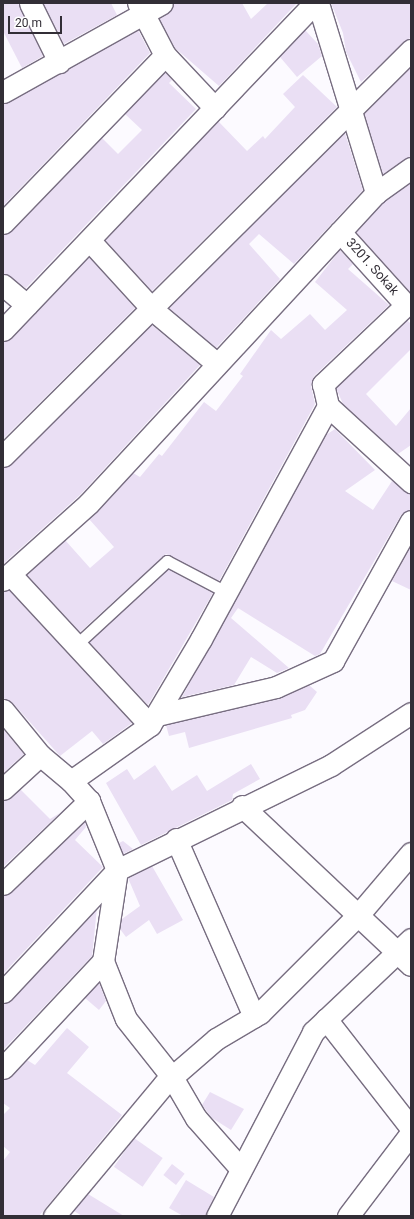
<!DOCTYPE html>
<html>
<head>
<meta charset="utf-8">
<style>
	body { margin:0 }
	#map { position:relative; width:414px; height:1219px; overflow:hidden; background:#fcfaff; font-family:Roboto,sans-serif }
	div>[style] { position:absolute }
	.building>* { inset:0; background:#eadff4; transform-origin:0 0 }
	.roads { filter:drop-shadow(1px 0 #776d80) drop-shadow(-1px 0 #776d80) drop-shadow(0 1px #776d80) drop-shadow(0 -1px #776d80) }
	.service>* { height:11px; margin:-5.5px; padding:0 5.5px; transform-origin:5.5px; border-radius:5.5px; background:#fff }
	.minor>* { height:21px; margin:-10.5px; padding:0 10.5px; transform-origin:10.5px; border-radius:10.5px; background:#fff }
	span { translate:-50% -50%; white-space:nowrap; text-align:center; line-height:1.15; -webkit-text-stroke:3px #fff; paint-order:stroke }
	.street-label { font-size:13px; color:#322e36 }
	.frame { position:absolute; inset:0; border:4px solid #322e36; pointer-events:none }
	.scale { position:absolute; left:8px; top:16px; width:54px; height:18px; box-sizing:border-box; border:2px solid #322e36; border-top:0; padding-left:5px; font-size:12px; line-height:14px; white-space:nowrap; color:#322e36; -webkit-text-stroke:3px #fff; paint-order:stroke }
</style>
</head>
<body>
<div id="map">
	<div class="building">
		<i style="clip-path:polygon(3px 3px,18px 3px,43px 56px,22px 68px,3px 31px)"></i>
		<i style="clip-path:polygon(43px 3px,111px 3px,117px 15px,64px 44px)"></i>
		<i style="clip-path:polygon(174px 3px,242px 3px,251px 19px,268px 3px,297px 3px,219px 86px,175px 48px,159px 18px,172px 9px)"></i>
		<i style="clip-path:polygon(331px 3px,411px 3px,411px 37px,361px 82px,346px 52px,343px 33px)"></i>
		<i style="clip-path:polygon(138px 30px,150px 53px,3px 206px,3px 104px)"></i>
		<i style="clip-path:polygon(305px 30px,318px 44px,322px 56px,297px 77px,280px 57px)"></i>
		<i style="clip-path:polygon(410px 68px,411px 156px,383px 174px,364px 113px)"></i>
		<i style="clip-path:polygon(165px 72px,172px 80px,169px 83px,196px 109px,26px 288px,3px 273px,3px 235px,12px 231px,102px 138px,118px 154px,142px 130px,125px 114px)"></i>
		<i style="clip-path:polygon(303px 75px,337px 107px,152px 291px,105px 240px,218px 121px,247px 151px,263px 136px,265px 139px,295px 107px,283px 94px)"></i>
		<i style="clip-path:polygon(345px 133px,363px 190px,294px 264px,259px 234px,249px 244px,280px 279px,216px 348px,169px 308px)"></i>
		<i style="clip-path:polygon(410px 183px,411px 185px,411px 293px,356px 232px,384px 202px)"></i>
		<i style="clip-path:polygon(340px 250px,353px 264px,348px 269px,389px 305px,314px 376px,311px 386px,315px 404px,219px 581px,166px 554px,80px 632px,27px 575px,65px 540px,90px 568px,114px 547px,89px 519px,133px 473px,140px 477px,159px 454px,162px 456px,204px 402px,216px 411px,243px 376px,240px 374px,271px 330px,281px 339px,310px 314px,325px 330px,347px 310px,315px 282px)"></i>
		<i style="clip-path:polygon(89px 257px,135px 308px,3px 439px,3px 342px,12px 338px)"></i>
		<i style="clip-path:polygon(407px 320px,411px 324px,411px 349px,366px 394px,396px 426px,411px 408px,411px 445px,398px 454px,343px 404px,336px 388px)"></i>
		<i style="clip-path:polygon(152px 325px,200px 365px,81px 494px,3px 564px,3px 468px,11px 465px)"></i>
		<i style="clip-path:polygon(335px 429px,375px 470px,345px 491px,373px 510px,392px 481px,411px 494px,411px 509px,401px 515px,320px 654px,315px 656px,238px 608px,231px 618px,289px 668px,277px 673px,251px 657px,234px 685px,182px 697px,326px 435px)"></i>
		<i style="clip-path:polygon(411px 546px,411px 590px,392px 581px)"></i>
		<i style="clip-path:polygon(168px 569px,213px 593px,148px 705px,89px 642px)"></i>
		<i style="clip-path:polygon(9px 590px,132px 723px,103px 744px,92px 731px,60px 756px,12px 702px,3px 698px,3px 592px)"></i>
		<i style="clip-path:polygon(309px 685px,317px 692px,305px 710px,291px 715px,292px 718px,189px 748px,185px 732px,169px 736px,166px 725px,279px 699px)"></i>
		<i style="clip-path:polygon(3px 729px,24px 754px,3px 773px)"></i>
		<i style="clip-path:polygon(251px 764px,260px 779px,233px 794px,232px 800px,141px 845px,106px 783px,127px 769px,134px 780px,155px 765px,172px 791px,197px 775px,207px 791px)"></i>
		<i style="clip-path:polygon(20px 789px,50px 819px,60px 813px,3px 867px,3px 801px)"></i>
		<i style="clip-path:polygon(85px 822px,86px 827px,75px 840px,103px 867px,3px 974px,3px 896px,11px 893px)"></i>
		<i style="clip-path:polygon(123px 841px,133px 849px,123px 854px,119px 843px)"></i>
		<i style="clip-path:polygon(152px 866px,183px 920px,157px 934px,149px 920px,126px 937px,120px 929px,122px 919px,140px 906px,128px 878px)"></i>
		<i style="clip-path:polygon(97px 908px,92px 956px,3px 1050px,3px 1004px,12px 1000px)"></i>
		<i style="clip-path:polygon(99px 983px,106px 1001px,99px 1010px,85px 998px)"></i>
		<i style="clip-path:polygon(67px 1028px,89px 1047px,67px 1073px,122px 1115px,39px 1216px,3px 1216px,3px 1161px,10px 1152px,3px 1146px,3px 1115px,10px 1108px,3px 1103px,3px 1080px,12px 1076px,27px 1060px,35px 1065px)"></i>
		<i style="clip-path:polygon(210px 1092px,244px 1109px,231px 1130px,212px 1118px,202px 1105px)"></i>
		<i style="left:134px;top:1138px;width:35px;height:35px;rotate:35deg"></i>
		<i style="left:172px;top:1164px;width:16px;height:14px;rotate:38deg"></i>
		<i style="clip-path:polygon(186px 1180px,214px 1197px,205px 1216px,183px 1216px,169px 1208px)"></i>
		<i style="clip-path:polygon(88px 1194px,124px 1216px,82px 1216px,74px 1211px)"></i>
	</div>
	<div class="roads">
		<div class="service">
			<i style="left:76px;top:645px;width:124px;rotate:-42.7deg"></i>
			<i style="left:167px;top:561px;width:67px;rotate:27.7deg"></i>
		</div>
		<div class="minor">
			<i style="left:30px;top:3px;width:66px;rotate:63.8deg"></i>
			<i style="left:138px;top:3px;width:59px;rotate:62.6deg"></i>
			<i style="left:165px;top:55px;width:73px;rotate:46.7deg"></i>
			<i style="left:318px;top:3px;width:199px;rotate:73deg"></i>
			<i style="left:376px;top:193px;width:53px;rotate:132.7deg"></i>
			<i style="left:340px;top:232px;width:98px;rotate:47.9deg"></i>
			<i style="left:406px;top:305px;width:115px;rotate:136.4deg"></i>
			<i style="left:323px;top:384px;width:23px;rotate:77deg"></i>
			<i style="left:328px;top:406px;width:113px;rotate:42.5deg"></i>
			<i style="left:3px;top:92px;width:182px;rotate:-29.2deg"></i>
			<i style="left:376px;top:193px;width:43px;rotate:-35.5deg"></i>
			<i style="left:3px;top:223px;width:233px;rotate:-46deg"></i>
			<i style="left:90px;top:241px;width:93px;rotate:47.6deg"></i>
			<i style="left:153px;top:310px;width:82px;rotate:40.1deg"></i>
			<i style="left:3px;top:285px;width:31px;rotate:40deg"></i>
			<i style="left:3px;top:330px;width:451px;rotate:-46.4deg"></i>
			<i style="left:3px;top:456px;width:576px;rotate:-44.86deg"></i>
			<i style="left:10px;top:574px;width:206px;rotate:47.2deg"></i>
			<i style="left:3px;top:580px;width:115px;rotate:-41.8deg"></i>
			<i style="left:89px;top:503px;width:369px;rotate:-47.2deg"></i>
			<i style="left:3px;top:710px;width:58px;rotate:50.6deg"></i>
			<i style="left:157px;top:715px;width:122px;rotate:-13.2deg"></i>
			<i style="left:276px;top:687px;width:63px;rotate:-24.5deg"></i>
			<i style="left:333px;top:661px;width:160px;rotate:-60.9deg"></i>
			<i style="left:71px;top:781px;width:27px;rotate:48deg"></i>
			<i style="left:89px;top:801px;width:74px;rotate:67.9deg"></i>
			<i style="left:117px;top:870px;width:92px;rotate:98.7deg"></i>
			<i style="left:103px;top:961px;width:62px;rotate:68.4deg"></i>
			<i style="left:126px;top:1019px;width:74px;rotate:51.6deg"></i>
			<i style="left:172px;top:1077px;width:48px;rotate:59.7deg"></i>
			<i style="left:196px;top:1118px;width:68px;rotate:48.6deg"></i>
			<i style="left:3px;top:789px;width:50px;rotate:-42.6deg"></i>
			<i style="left:40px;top:755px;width:40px;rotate:40deg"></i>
			<i style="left:71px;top:781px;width:97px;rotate:-35.3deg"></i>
			<i style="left:150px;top:725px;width:100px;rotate:-59.3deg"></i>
			<i style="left:201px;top:639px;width:265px;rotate:-61.4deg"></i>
			<i style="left:242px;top:806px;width:232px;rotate:43.3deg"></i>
			<i style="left:176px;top:839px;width:194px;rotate:66.3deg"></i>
			<i style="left:3px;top:884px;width:120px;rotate:-44deg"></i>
			<i style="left:3px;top:992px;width:167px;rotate:-46.9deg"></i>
			<i style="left:117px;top:870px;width:238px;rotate:-26.1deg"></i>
			<i style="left:331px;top:765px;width:95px;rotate:-33deg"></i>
			<i style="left:326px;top:1019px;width:138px;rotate:52.1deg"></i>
			<i style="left:3px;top:1068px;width:146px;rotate:-46.9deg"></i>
			<i style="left:54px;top:1216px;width:172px;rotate:-50.2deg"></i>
			<i style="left:164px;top:1084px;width:69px;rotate:-40.9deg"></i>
			<i style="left:216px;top:1039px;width:51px;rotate:-30.6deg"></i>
			<i style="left:260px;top:1013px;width:140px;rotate:-45deg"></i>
			<i style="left:359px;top:914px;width:80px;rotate:-49.6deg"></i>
			<i style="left:217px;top:1216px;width:208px;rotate:-62.4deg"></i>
			<i style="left:313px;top:1032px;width:135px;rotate:-43.5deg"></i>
			<i style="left:348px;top:1216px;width:104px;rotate:-52.8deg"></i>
		</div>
	</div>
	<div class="street-label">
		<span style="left:372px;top:267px;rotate:48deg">3201. Sokak</span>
	</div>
	<div class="frame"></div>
	<div class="scale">20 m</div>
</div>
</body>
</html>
